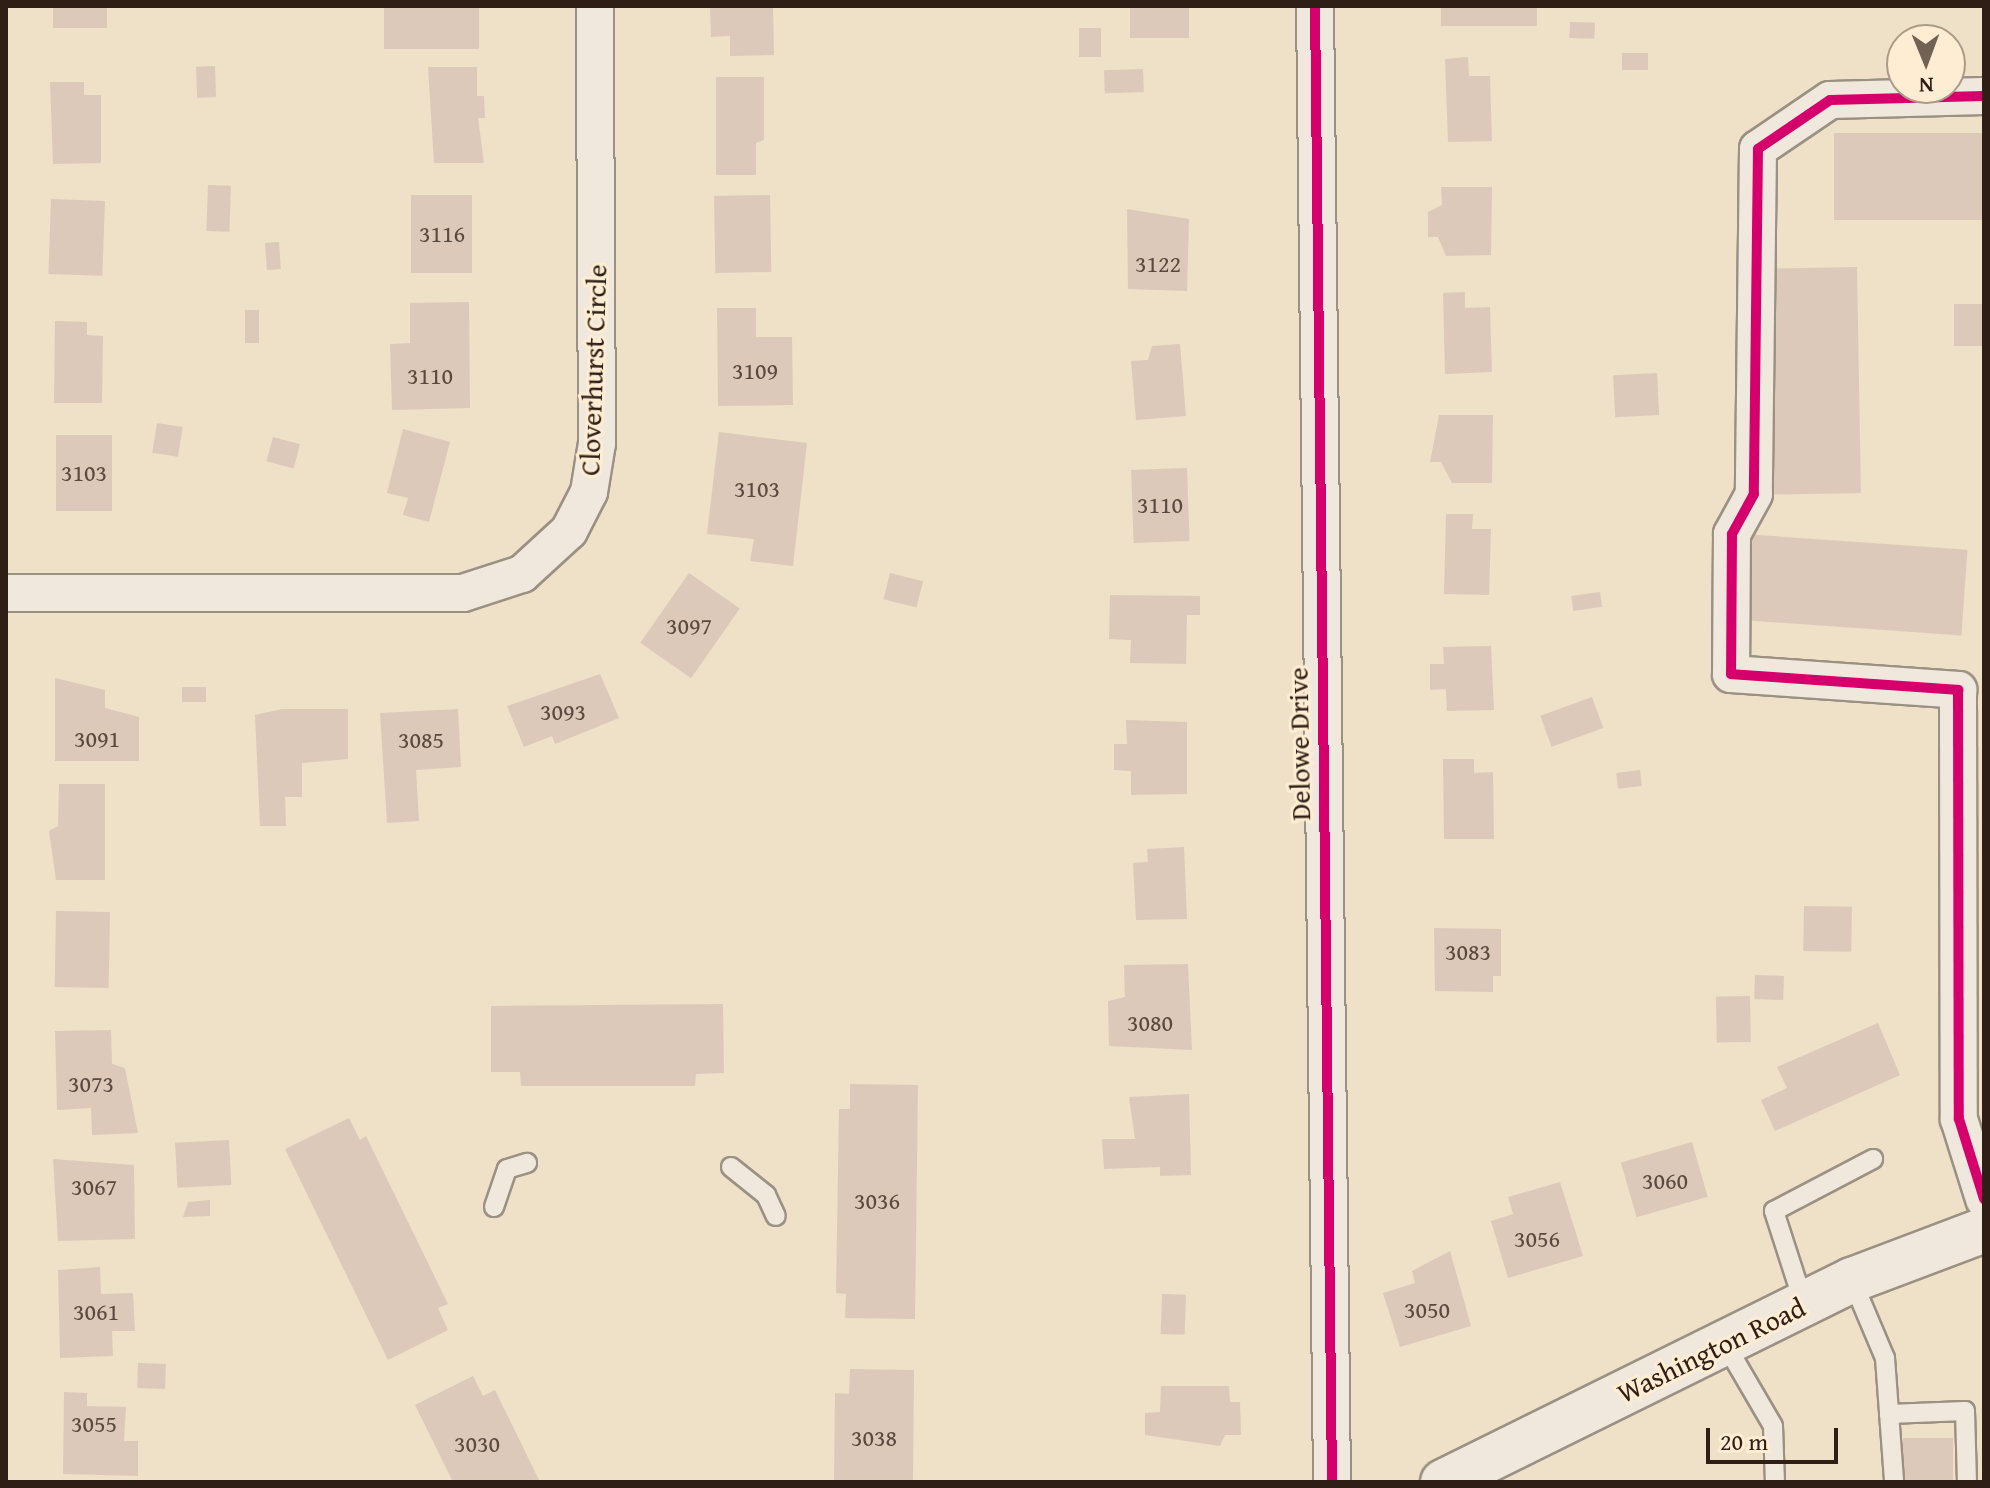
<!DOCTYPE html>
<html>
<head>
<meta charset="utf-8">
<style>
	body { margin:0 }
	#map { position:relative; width:1990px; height:1488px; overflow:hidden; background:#efe0c8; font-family:"Gentium Book Plus",serif }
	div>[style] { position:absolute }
	.building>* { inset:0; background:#dcc9ba; transform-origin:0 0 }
	.roads { filter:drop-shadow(2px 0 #9b9183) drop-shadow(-2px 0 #9b9183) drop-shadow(0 2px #9b9183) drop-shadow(0 -2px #9b9183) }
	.lane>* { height:18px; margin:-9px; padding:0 9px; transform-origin:9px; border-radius:9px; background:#f0e8dc }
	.street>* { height:36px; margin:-18px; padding:0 18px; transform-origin:18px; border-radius:18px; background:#f0e8dc }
	.secondary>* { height:44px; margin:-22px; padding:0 22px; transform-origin:22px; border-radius:22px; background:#f0e8dc }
	.cycleway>* { height:10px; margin:-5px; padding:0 5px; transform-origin:5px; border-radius:5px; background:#d6006c }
	span { translate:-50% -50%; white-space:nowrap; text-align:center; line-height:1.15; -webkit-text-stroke:6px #feedd2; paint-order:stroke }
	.number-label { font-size:24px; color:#5a493e }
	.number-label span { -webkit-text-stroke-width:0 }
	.street-label { font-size:28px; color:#2f1e15 }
	.frame { position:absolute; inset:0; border:8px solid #2f1e15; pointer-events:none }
	.north { position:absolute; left:1886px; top:24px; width:80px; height:80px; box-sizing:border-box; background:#feedd2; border:2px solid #ab9a86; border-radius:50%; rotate:179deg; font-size:22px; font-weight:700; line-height:32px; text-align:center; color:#2f1e15 }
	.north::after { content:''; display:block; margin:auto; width:28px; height:36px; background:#726254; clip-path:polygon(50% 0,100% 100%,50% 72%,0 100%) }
	.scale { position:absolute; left:1706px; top:1428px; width:132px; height:36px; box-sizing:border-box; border:4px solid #2f1e15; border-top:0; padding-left:10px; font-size:24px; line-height:28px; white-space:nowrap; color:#2f1e15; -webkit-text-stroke:6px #feedd2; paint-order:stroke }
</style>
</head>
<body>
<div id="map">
	<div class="building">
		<i style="left:53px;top:6px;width:54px;height:22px"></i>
		<i style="left:384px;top:6px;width:95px;height:43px"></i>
		<i style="clip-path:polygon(710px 6px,773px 6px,774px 55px,730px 56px,730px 36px,711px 37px)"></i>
		<i style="left:1130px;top:6px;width:59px;height:32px"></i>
		<i style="left:1441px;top:6px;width:96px;height:20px"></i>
		<i style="left:1570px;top:22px;width:25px;height:16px;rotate:2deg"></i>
		<i style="left:1079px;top:28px;width:22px;height:29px"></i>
		<i style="left:1622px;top:53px;width:26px;height:17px"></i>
		<i style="clip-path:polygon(1468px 57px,1469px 76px,1490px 76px,1492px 141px,1448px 142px,1445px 59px)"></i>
		<i style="left:215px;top:66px;width:31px;height:19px;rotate:88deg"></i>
		<i style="clip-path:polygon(428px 67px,477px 67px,477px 96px,484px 96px,485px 118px,478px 118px,484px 163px,434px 163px)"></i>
		<i style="left:1143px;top:69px;width:23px;height:39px;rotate:88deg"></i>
		<i style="clip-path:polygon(716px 77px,764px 77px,764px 140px,756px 143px,756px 175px,716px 175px)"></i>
		<i style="clip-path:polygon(50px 82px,84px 82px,84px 95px,101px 95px,101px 163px,53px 164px)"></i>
		<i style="left:1834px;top:133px;width:150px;height:87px"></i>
		<i style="left:208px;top:185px;width:23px;height:46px;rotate:2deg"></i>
		<i style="clip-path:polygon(1441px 187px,1492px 187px,1491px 255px,1446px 256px,1438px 237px,1428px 237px,1428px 212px,1442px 205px)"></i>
		<i style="left:411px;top:195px;width:61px;height:78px"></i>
		<i style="left:770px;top:195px;width:77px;height:56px;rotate:89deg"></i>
		<i style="left:51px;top:199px;width:54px;height:75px;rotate:2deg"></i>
		<i style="clip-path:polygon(1127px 209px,1189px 219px,1187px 291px,1128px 289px)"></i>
		<i style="left:279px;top:242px;width:27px;height:14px;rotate:86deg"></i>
		<i style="left:1857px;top:267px;width:226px;height:87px;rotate:89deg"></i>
		<i style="clip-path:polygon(1465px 292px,1465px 308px,1490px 307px,1492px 372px,1445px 374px,1443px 293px)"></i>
		<i style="clip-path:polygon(469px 302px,470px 408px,392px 410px,390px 344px,410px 343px,410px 303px)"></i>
		<i style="left:1984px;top:304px;width:42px;height:30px;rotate:90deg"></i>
		<i style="clip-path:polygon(717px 308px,756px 308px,756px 337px,792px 337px,793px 405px,718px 406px)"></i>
		<i style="left:245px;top:310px;width:14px;height:33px"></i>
		<i style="clip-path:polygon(55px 321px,87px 322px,87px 335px,103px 336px,102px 403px,54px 403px)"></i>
		<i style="clip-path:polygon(1180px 344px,1186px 416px,1136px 420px,1131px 361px,1148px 360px,1152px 346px)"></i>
		<i style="left:1657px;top:373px;width:42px;height:44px;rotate:87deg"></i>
		<i style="clip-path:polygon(1439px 415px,1493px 415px,1492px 483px,1452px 483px,1441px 462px,1430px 462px)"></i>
		<i style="left:157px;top:423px;width:26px;height:30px;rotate:9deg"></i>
		<i style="clip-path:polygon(403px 429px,450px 442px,429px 522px,403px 515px,408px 498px,387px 493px)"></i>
		<i style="clip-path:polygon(719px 432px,807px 443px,793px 566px,750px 561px,754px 539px,707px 534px)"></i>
		<i style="left:56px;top:435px;width:56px;height:76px"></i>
		<i style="left:273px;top:437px;width:28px;height:25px;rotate:15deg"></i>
		<i style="left:1187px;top:468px;width:73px;height:56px;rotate:88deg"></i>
		<i style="clip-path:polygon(1446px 514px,1473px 514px,1472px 529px,1491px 529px,1489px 595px,1444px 594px)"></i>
		<i style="left:1744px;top:534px;width:224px;height:86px;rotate:4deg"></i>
		<i style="left:689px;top:573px;width:62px;height:85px;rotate:35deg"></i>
		<i style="left:890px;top:573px;width:34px;height:27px;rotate:14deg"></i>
		<i style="left:1600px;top:592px;width:15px;height:29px;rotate:82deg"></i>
		<i style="clip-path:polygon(1110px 595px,1200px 596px,1200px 615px,1187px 615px,1186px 664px,1130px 663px,1131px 640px,1109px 639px)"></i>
		<i style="clip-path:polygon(1491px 646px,1494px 710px,1447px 711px,1446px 689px,1430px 690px,1430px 664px,1444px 664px,1443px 647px)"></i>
		<i style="clip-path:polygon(600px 674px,619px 718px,555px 744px,552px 736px,524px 747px,507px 706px)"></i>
		<i style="clip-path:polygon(55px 678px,105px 690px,105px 708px,139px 717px,139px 761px,55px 761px)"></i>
		<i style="left:182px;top:687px;width:24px;height:15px"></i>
		<i style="left:1592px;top:697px;width:33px;height:55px;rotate:70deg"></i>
		<i style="clip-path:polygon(282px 709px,348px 709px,348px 759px,302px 763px,302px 797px,285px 797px,286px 826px,260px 826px,255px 715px)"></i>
		<i style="clip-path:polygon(458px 709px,461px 767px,416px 770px,419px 821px,387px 823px,380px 713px)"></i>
		<i style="clip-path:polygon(1126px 720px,1187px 722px,1187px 794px,1131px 795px,1131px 771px,1114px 770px,1114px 744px,1127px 744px)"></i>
		<i style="clip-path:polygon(1443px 759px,1474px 759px,1474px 773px,1493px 772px,1494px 839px,1444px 839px)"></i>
		<i style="left:1640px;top:770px;width:16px;height:24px;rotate:83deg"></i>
		<i style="clip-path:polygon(59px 784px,105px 784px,105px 880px,56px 880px,49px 831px,58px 826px)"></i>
		<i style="clip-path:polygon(1184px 847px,1187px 919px,1136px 920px,1133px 863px,1148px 862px,1147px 849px)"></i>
		<i style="left:1804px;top:906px;width:48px;height:45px;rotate:1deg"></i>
		<i style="left:56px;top:911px;width:54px;height:76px;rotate:1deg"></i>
		<i style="clip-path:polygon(1434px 928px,1501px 929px,1501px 976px,1493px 976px,1493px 992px,1435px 991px)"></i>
		<i style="clip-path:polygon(1188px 964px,1192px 1050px,1109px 1046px,1108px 1001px,1125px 997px,1124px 965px)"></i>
		<i style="left:1755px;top:975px;width:29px;height:24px;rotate:2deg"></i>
		<i style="left:1750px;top:996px;width:46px;height:34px;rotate:89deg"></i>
		<i style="clip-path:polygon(723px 1004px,724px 1073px,696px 1074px,695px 1086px,521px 1086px,520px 1072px,491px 1072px,491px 1006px)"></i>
		<i style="clip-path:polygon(1878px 1023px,1900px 1075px,1775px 1131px,1761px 1100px,1787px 1088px,1777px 1067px)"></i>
		<i style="clip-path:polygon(111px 1030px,112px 1064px,125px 1068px,138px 1133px,92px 1135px,91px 1108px,57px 1110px,55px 1031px)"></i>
		<i style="clip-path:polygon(850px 1084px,918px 1085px,915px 1319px,845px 1318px,846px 1294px,836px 1293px,839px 1109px,850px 1109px)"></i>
		<i style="clip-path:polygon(1189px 1094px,1191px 1175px,1160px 1176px,1160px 1167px,1104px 1169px,1102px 1139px,1135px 1139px,1129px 1097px)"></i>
		<i style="clip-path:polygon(349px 1118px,360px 1140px,366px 1136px,448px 1304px,438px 1308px,448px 1330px,388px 1360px,285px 1149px)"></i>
		<i style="left:229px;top:1140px;width:45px;height:54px;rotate:87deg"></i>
		<i style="left:1692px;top:1142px;width:57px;height:74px;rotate:74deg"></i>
		<i style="clip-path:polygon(53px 1159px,134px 1165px,135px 1239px,58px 1241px)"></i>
		<i style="clip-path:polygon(1560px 1182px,1583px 1256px,1508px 1278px,1491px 1221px,1513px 1214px,1508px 1197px)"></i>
		<i style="clip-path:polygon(210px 1200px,210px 1216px,183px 1217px,188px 1202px)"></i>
		<i style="clip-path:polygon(1450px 1251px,1471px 1326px,1400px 1347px,1383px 1293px,1415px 1283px,1412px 1271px)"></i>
		<i style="clip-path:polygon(100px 1267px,101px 1294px,133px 1293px,135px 1331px,112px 1331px,113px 1356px,60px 1358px,58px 1270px)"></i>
		<i style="left:1162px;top:1294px;width:24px;height:40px;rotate:2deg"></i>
		<i style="left:138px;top:1363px;width:28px;height:25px;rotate:2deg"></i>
		<i style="clip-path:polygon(850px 1369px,914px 1370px,913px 1482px,834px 1482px,835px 1393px,849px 1394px)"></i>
		<i style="clip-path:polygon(473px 1376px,483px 1396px,495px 1390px,540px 1482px,453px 1482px,415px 1405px)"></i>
		<i style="clip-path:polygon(1161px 1386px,1229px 1386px,1230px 1402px,1240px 1402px,1241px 1435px,1225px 1435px,1220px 1446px,1145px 1435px,1145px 1413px,1160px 1412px)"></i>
		<i style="clip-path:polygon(64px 1392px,87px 1393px,87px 1406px,126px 1407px,124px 1441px,138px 1441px,138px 1476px,63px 1474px)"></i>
		<i style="left:1953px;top:1438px;width:44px;height:50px;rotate:90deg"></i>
	</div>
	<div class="roads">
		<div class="lane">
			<i style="left:731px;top:1167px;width:45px;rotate:38.7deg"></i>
			<i style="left:766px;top:1195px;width:23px;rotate:65deg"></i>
			<i style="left:494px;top:1207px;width:40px;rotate:-71.1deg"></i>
			<i style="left:507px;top:1169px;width:21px;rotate:-17deg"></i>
			<i style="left:1852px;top:1280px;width:85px;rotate:67.1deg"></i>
			<i style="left:1885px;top:1358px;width:124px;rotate:85.8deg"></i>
			<i style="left:1804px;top:1304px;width:98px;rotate:-107.9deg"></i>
			<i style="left:1774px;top:1211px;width:112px;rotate:-27.7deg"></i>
			<i style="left:1724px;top:1342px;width:97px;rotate:59.7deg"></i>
			<i style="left:1773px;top:1426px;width:56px;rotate:88deg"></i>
			<i style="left:1889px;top:1414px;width:76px;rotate:-2.3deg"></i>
			<i style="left:1965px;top:1411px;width:71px;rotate:88.4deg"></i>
		</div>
		<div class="street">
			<i style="left:1315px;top:6px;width:1476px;rotate:89.34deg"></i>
			<i style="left:1984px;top:96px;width:154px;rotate:178.5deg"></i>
			<i style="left:1830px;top:100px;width:87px;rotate:145.8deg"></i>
			<i style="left:1758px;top:149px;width:345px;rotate:90.7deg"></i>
			<i style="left:1754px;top:494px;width:46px;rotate:118.8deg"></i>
			<i style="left:1732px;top:534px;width:140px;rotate:90.4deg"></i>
			<i style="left:1731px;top:674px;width:228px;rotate:4deg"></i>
			<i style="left:1958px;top:690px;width:429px;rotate:89.9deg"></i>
			<i style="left:1959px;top:1119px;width:84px;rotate:72.6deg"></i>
			<i style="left:6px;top:593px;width:457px"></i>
			<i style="left:463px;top:593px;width:62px;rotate:-17.9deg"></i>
			<i style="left:522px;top:574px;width:64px;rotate:-42.5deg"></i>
			<i style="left:569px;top:531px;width:44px;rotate:-62.9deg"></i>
			<i style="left:589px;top:492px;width:50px;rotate:-80.7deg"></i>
			<i style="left:597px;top:443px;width:437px;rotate:-90.3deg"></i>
		</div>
		<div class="secondary">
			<i style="left:1443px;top:1482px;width:456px;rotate:-26.3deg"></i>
			<i style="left:1852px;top:1280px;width:141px;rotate:-20.7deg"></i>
		</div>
	</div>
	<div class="cycleway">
		<i style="left:1315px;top:6px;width:1476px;rotate:89.34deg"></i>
		<i style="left:1984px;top:96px;width:154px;rotate:178.5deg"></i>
		<i style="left:1830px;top:100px;width:87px;rotate:145.8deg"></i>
		<i style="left:1758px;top:149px;width:345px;rotate:90.7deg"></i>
		<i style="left:1754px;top:494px;width:46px;rotate:118.8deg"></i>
		<i style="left:1732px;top:534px;width:140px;rotate:90.4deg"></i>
		<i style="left:1731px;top:674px;width:228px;rotate:4deg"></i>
		<i style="left:1958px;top:690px;width:429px;rotate:89.9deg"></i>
		<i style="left:1959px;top:1119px;width:84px;rotate:72.6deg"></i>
	</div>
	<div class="number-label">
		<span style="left:442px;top:234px">3116</span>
		<span style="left:1158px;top:264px">3122</span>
		<span style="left:755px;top:371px">3109</span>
		<span style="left:430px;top:376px">3110</span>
		<span style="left:84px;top:473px">3103</span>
		<span style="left:757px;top:489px">3103</span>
		<span style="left:1160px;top:505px">3110</span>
		<span style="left:689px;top:626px">3097</span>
		<span style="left:563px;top:712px">3093</span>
		<span style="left:97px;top:739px">3091</span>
		<span style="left:421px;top:740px">3085</span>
		<span style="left:1468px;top:952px">3083</span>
		<span style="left:1150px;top:1023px">3080</span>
		<span style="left:91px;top:1084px">3073</span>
		<span style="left:1665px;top:1181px">3060</span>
		<span style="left:94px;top:1187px">3067</span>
		<span style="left:877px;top:1201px">3036</span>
		<span style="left:1537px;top:1239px">3056</span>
		<span style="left:1427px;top:1310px">3050</span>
		<span style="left:96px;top:1312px">3061</span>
		<span style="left:94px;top:1424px">3055</span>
		<span style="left:874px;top:1438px">3038</span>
		<span style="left:477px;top:1444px">3030</span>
	</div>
	<div class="street-label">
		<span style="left:593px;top:370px;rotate:-88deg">Cloverhurst Circle</span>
		<span style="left:1299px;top:744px;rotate:-91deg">Delowe Drive</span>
		<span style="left:1711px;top:1350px;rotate:-26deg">Washington Road</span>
	</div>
	<div class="frame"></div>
	<div class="north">N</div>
	<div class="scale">20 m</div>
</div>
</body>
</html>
